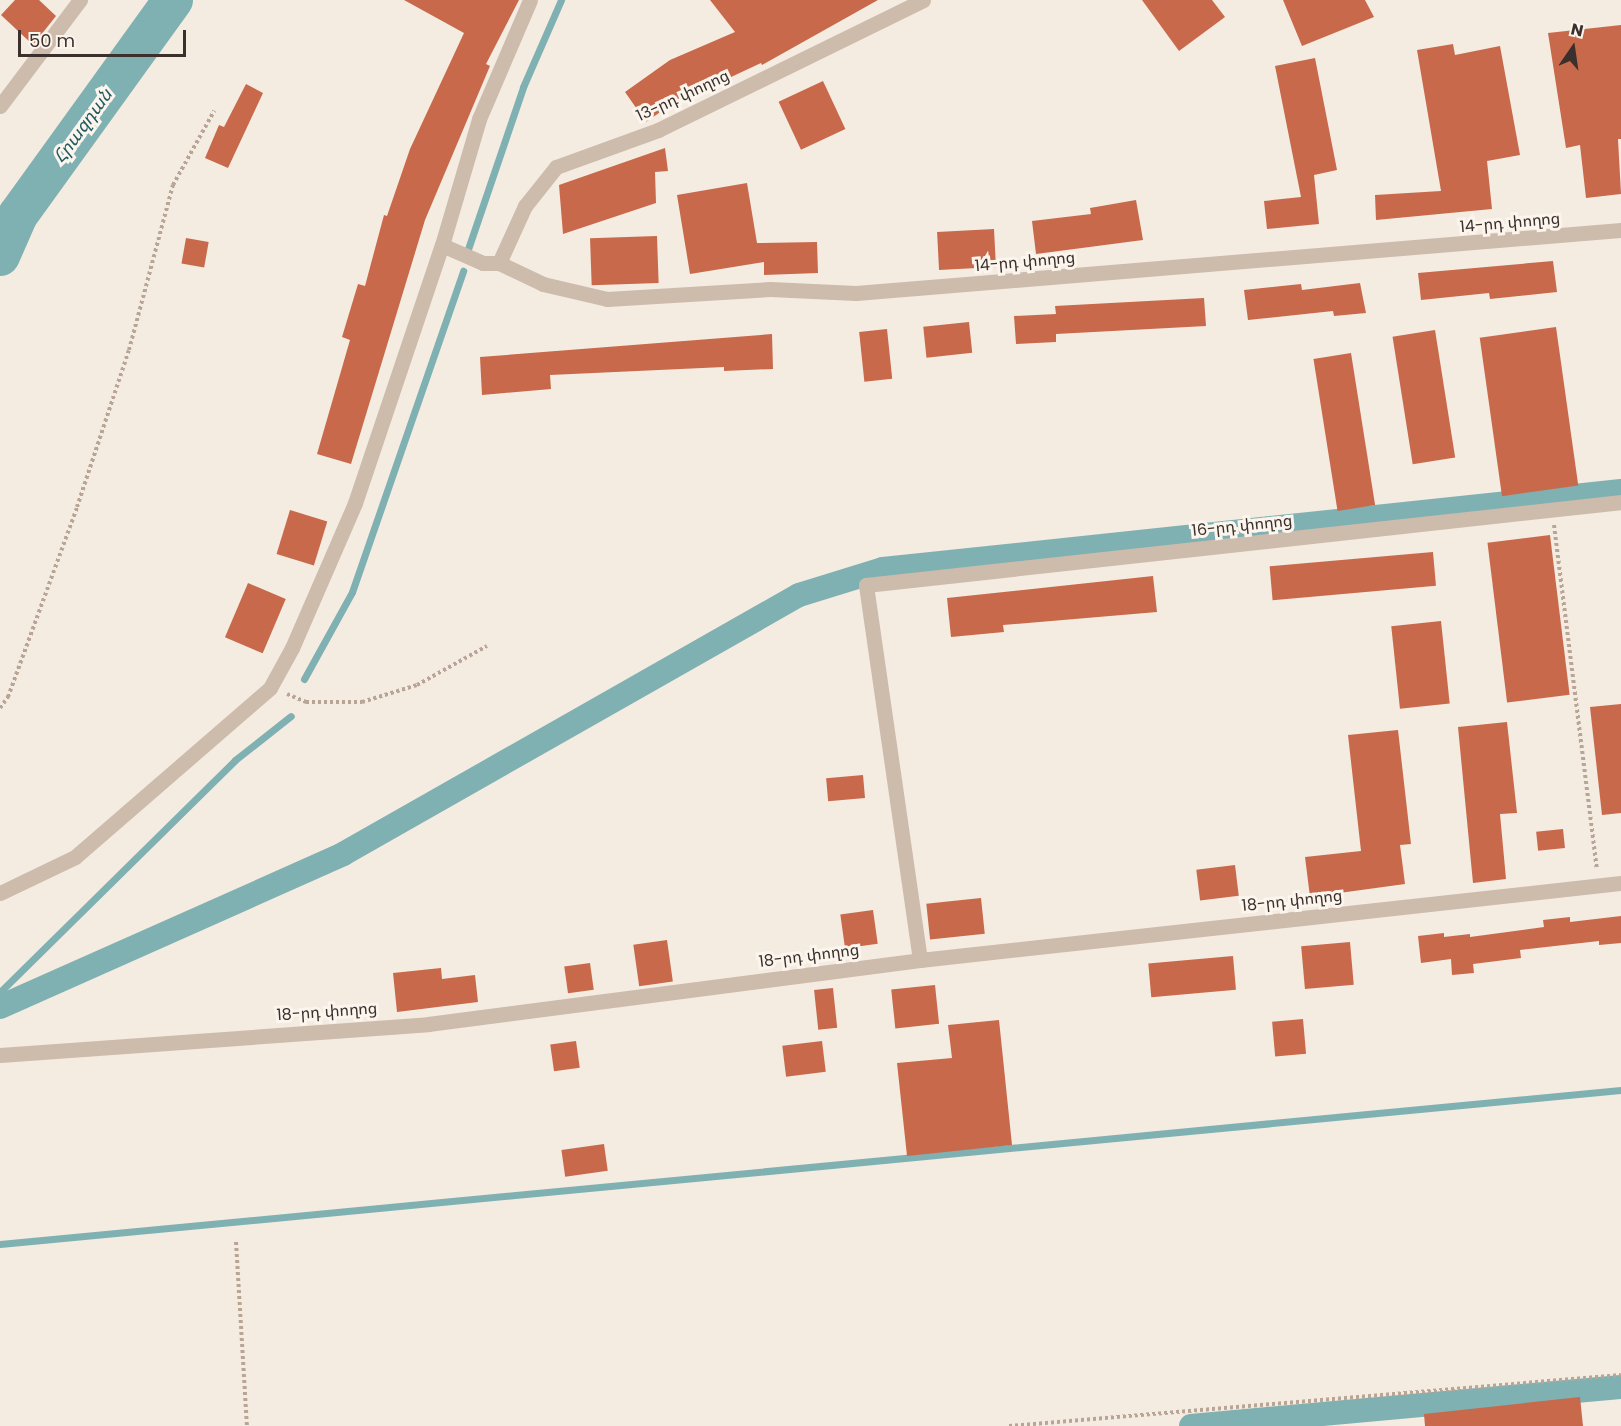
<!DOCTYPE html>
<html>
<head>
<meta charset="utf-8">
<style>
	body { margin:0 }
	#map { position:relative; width:1621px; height:1426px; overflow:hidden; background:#f4ebe1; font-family:Poppins,"Noto Sans Armenian",sans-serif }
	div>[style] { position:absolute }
	.stream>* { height:7px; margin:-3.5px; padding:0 3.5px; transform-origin:3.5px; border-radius:3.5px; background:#7fb0b2 }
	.canal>* { height:24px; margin:-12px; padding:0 12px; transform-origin:12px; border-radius:12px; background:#7fb0b2 }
	.river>* { height:40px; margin:-20px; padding:0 20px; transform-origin:20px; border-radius:20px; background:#7fb0b2 }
	.building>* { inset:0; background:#c8694b; transform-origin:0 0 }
	.path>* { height:4px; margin-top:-2px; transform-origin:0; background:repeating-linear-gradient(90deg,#b9a596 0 3px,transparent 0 6px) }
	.minor>* { height:15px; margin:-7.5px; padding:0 7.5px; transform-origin:7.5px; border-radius:7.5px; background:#cdbbac }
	span { translate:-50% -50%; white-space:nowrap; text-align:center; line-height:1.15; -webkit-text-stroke:6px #fbf5ee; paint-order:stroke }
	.street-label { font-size:16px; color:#3b302b }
	.water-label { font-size:18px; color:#1f5a5e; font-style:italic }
	.north { position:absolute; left:1543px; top:18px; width:60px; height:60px; -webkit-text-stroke:4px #fbf5ee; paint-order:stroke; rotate:13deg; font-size:16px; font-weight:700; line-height:24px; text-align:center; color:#3b302b }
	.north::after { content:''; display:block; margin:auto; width:21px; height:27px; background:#3b302b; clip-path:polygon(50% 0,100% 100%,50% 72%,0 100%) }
	.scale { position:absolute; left:18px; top:30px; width:168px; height:27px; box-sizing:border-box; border:3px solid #3b302b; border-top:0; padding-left:8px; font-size:18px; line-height:21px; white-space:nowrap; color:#3b302b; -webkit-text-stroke:4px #fbf5ee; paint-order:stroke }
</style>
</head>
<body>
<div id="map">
	<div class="stream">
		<i style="left:468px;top:249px;width:171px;rotate:-71.2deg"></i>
		<i style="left:523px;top:87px;width:95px;rotate:-66.4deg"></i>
		<i style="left:304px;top:679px;width:99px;rotate:-61.1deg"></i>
		<i style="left:352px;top:592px;width:340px;rotate:-70.9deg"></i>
		<i style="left:0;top:992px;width:330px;rotate:-44.6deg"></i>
		<i style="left:235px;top:760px;width:71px;rotate:-38.2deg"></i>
		<i style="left:0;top:1244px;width:1628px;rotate:-5.43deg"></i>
	</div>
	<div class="canal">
		<i style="left:0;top:1007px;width:376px;rotate:-24deg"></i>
		<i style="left:343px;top:854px;width:524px;rotate:-29.6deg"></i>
		<i style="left:799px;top:595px;width:88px;rotate:-17.2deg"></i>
		<i style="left:883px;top:569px;width:742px;rotate:-6.03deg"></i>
		<i style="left:1191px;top:1426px;width:432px;rotate:-5.2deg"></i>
	</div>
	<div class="river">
		<i style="left:0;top:256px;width:45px;rotate:-66.3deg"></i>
		<i style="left:18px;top:215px;width:265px;rotate:-54.2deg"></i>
	</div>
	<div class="building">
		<i style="clip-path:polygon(15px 0,39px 0,56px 16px,33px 45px,1px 15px)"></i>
		<i style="clip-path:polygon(404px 0,519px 0,486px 64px,490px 66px,425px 220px,351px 464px,317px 454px,350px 340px,342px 337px,358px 284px,365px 286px,384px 215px,387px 216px,410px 149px,464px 33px)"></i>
		<i style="clip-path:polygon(710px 0,878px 0,762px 65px,761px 63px,699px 92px,696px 87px,646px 122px,625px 92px,670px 60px,735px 32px)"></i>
		<i style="clip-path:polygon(1142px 0,1212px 0,1225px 17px,1179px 51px)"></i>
		<i style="clip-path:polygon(1283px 0,1365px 0,1374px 17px,1302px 46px)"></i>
		<i style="clip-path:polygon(1621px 25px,1621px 139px,1618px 139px,1621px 194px,1586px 198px,1580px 145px,1566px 148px,1548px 33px)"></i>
		<i style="clip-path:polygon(1453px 44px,1455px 55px,1500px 46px,1520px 155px,1487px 161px,1492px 209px,1376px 220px,1375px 195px,1441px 191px,1417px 50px)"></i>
		<i style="clip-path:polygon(1315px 58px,1337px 170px,1314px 175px,1319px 224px,1267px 229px,1264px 201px,1301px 197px,1275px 66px)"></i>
		<i style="left:823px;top:81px;width:53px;height:49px;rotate:65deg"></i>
		<i style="clip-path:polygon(246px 84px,263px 93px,228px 168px,205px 158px,219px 125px,224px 127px)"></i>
		<i style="clip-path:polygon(665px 148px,668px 171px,655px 172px,656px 203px,563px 234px,559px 185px)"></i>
		<i style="clip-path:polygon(747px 183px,757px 243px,817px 242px,818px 273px,764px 275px,764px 262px,690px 274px,677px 195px)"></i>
		<i style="clip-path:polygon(1136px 200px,1143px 240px,1036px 254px,1032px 221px,1091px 214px,1090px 208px)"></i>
		<i style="left:994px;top:229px;width:38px;height:57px;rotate:87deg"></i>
		<i style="left:657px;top:236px;width:47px;height:67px;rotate:88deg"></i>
		<i style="left:186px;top:238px;width:23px;height:26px;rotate:10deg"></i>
		<i style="clip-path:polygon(1553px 261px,1557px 292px,1490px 299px,1489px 293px,1421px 300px,1418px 273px)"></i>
		<i style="clip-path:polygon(1360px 283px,1366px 313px,1334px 316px,1333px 311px,1248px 320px,1244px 290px,1301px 284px,1302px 290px)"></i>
		<i style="clip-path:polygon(1204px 298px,1206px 326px,1056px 334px,1056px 342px,1016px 344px,1014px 316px,1056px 314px,1055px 306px)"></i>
		<i style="left:969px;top:322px;width:31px;height:46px;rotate:84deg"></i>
		<i style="left:1556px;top:327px;width:160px;height:77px;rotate:82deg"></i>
		<i style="left:887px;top:329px;width:50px;height:28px;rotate:84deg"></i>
		<i style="left:1435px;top:330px;width:129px;height:43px;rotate:81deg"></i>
		<i style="clip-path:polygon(772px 334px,773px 369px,724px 371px,724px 367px,550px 375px,551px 389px,482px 395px,480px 357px)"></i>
		<i style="left:1351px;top:353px;width:154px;height:38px;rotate:81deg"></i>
		<i style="left:290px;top:510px;width:39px;height:46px;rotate:17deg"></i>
		<i style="left:1550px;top:535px;width:161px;height:63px;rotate:83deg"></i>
		<i style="left:1433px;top:552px;width:34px;height:164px;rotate:85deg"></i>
		<i style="clip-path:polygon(1153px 576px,1157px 612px,1003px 625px,1004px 632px,951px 637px,947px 598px)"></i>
		<i style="left:248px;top:583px;width:41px;height:59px;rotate:23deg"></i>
		<i style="left:1441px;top:621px;width:83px;height:50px;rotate:84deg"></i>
		<i style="clip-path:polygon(1621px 704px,1621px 813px,1602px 815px,1590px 707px)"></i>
		<i style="clip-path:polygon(1507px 722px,1517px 813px,1500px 814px,1506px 879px,1473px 883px,1458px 727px)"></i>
		<i style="clip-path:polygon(1398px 730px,1411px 844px,1400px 845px,1405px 884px,1310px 897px,1305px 857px,1361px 851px,1348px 735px)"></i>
		<i style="left:863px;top:775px;width:23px;height:37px;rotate:85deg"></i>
		<i style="left:1563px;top:829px;width:19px;height:27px;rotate:84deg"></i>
		<i style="left:1235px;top:865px;width:31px;height:39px;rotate:83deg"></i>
		<i style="left:981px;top:898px;width:36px;height:55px;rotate:84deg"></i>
		<i style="left:873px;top:910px;width:34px;height:33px;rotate:82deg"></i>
		<i style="clip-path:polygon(1621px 916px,1621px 943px,1599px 945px,1599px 941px,1520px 950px,1521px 958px,1473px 964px,1474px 973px,1452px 975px,1451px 959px,1421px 963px,1418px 936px,1444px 933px,1444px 937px,1470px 934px,1470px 937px,1544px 927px,1543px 920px,1570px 917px,1570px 922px)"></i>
		<i style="left:667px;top:940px;width:42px;height:34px;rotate:82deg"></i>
		<i style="left:1350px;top:942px;width:43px;height:49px;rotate:85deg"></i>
		<i style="left:1233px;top:956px;width:34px;height:85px;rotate:85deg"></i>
		<i style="left:590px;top:963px;width:27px;height:26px;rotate:82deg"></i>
		<i style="clip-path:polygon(441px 968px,442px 979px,475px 975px,478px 1002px,397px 1012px,393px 973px)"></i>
		<i style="left:935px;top:985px;width:39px;height:44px;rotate:84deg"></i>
		<i style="left:833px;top:988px;width:40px;height:19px;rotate:84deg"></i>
		<i style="left:1303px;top:1019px;width:35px;height:31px;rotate:85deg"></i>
		<i style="clip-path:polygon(999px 1020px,1012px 1145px,907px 1156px,897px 1063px,952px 1058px,948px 1025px)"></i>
		<i style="left:576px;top:1041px;width:27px;height:26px;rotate:82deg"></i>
		<i style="left:822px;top:1041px;width:31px;height:40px;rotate:83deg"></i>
		<i style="left:604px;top:1144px;width:27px;height:43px;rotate:82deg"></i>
		<i style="clip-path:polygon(1580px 1397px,1583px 1426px,1425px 1426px,1424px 1414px)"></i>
	</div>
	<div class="path">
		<i style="left:1554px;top:525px;width:347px;rotate:82.9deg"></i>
		<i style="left:287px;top:694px;width:21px;rotate:23deg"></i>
		<i style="left:306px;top:702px;width:56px"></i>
		<i style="left:362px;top:702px;width:58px;rotate:-17.2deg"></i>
		<i style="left:417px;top:685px;width:80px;rotate:-29.1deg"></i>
		<i style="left:0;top:708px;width:14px;rotate:-54deg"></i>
		<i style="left:8px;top:697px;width:202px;rotate:-70deg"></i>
		<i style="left:77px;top:507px;width:165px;rotate:-71.7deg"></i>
		<i style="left:129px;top:350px;width:171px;rotate:-75.1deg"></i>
		<i style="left:173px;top:185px;width:85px;rotate:-61deg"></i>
		<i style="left:236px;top:1242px;width:184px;rotate:86.6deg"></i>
		<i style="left:1009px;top:1426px;width:614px;rotate:-4.76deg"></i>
	</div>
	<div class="minor">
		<i style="left:0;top:106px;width:133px;rotate:-53deg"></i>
		<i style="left:442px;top:245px;width:45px;rotate:23.7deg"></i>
		<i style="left:483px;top:263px;width:16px"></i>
		<i style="left:499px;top:263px;width:49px;rotate:25.5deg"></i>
		<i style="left:543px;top:284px;width:66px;rotate:13.2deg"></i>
		<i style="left:607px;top:299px;width:163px;rotate:-3.5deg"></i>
		<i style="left:770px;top:289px;width:86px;rotate:2.7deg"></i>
		<i style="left:856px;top:293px;width:768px;rotate:-4.71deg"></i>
		<i style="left:499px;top:263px;width:63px;rotate:-65.5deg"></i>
		<i style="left:525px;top:206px;width:50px;rotate:-51.5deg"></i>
		<i style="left:556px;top:167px;width:109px;rotate:-19.9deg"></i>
		<i style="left:658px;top:130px;width:295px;rotate:-26.1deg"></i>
		<i style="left:0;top:893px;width:83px;rotate:-25.6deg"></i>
		<i style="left:75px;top:857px;width:258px;rotate:-40.9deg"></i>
		<i style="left:270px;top:688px;width:46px;rotate:-61.2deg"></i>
		<i style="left:292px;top:648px;width:158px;rotate:-66.5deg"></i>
		<i style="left:355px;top:503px;width:272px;rotate:-71.4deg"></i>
		<i style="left:442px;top:245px;width:131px;rotate:-73.6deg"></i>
		<i style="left:479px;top:119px;width:129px;rotate:-66.8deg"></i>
		<i style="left:920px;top:960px;width:379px;rotate:-98.2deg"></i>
		<i style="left:866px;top:585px;width:760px;rotate:-6.27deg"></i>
		<i style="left:0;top:1055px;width:429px;rotate:-4.1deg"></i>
		<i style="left:428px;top:1024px;width:496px;rotate:-7.4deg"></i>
		<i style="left:920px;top:960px;width:705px;rotate:-6.27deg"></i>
	</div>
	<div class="street-label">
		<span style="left:683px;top:96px;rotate:-25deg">13-րդ փողոց</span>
		<span style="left:1510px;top:223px;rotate:-5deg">14-րդ փողոց</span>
		<span style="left:1025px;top:262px;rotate:-5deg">14-րդ փողոց</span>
		<span style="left:1242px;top:526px;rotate:-6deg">16-րդ փողոց</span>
		<span style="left:1292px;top:901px;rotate:-6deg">18-րդ փողոց</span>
		<span style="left:809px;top:956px;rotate:-7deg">18-րդ փողոց</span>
		<span style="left:327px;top:1012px;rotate:-4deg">18-րդ փողոց</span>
	</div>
	<div class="water-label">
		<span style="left:83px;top:126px;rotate:-54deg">Հրազդան</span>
	</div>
	<div class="north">N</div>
	<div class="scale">50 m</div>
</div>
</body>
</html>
